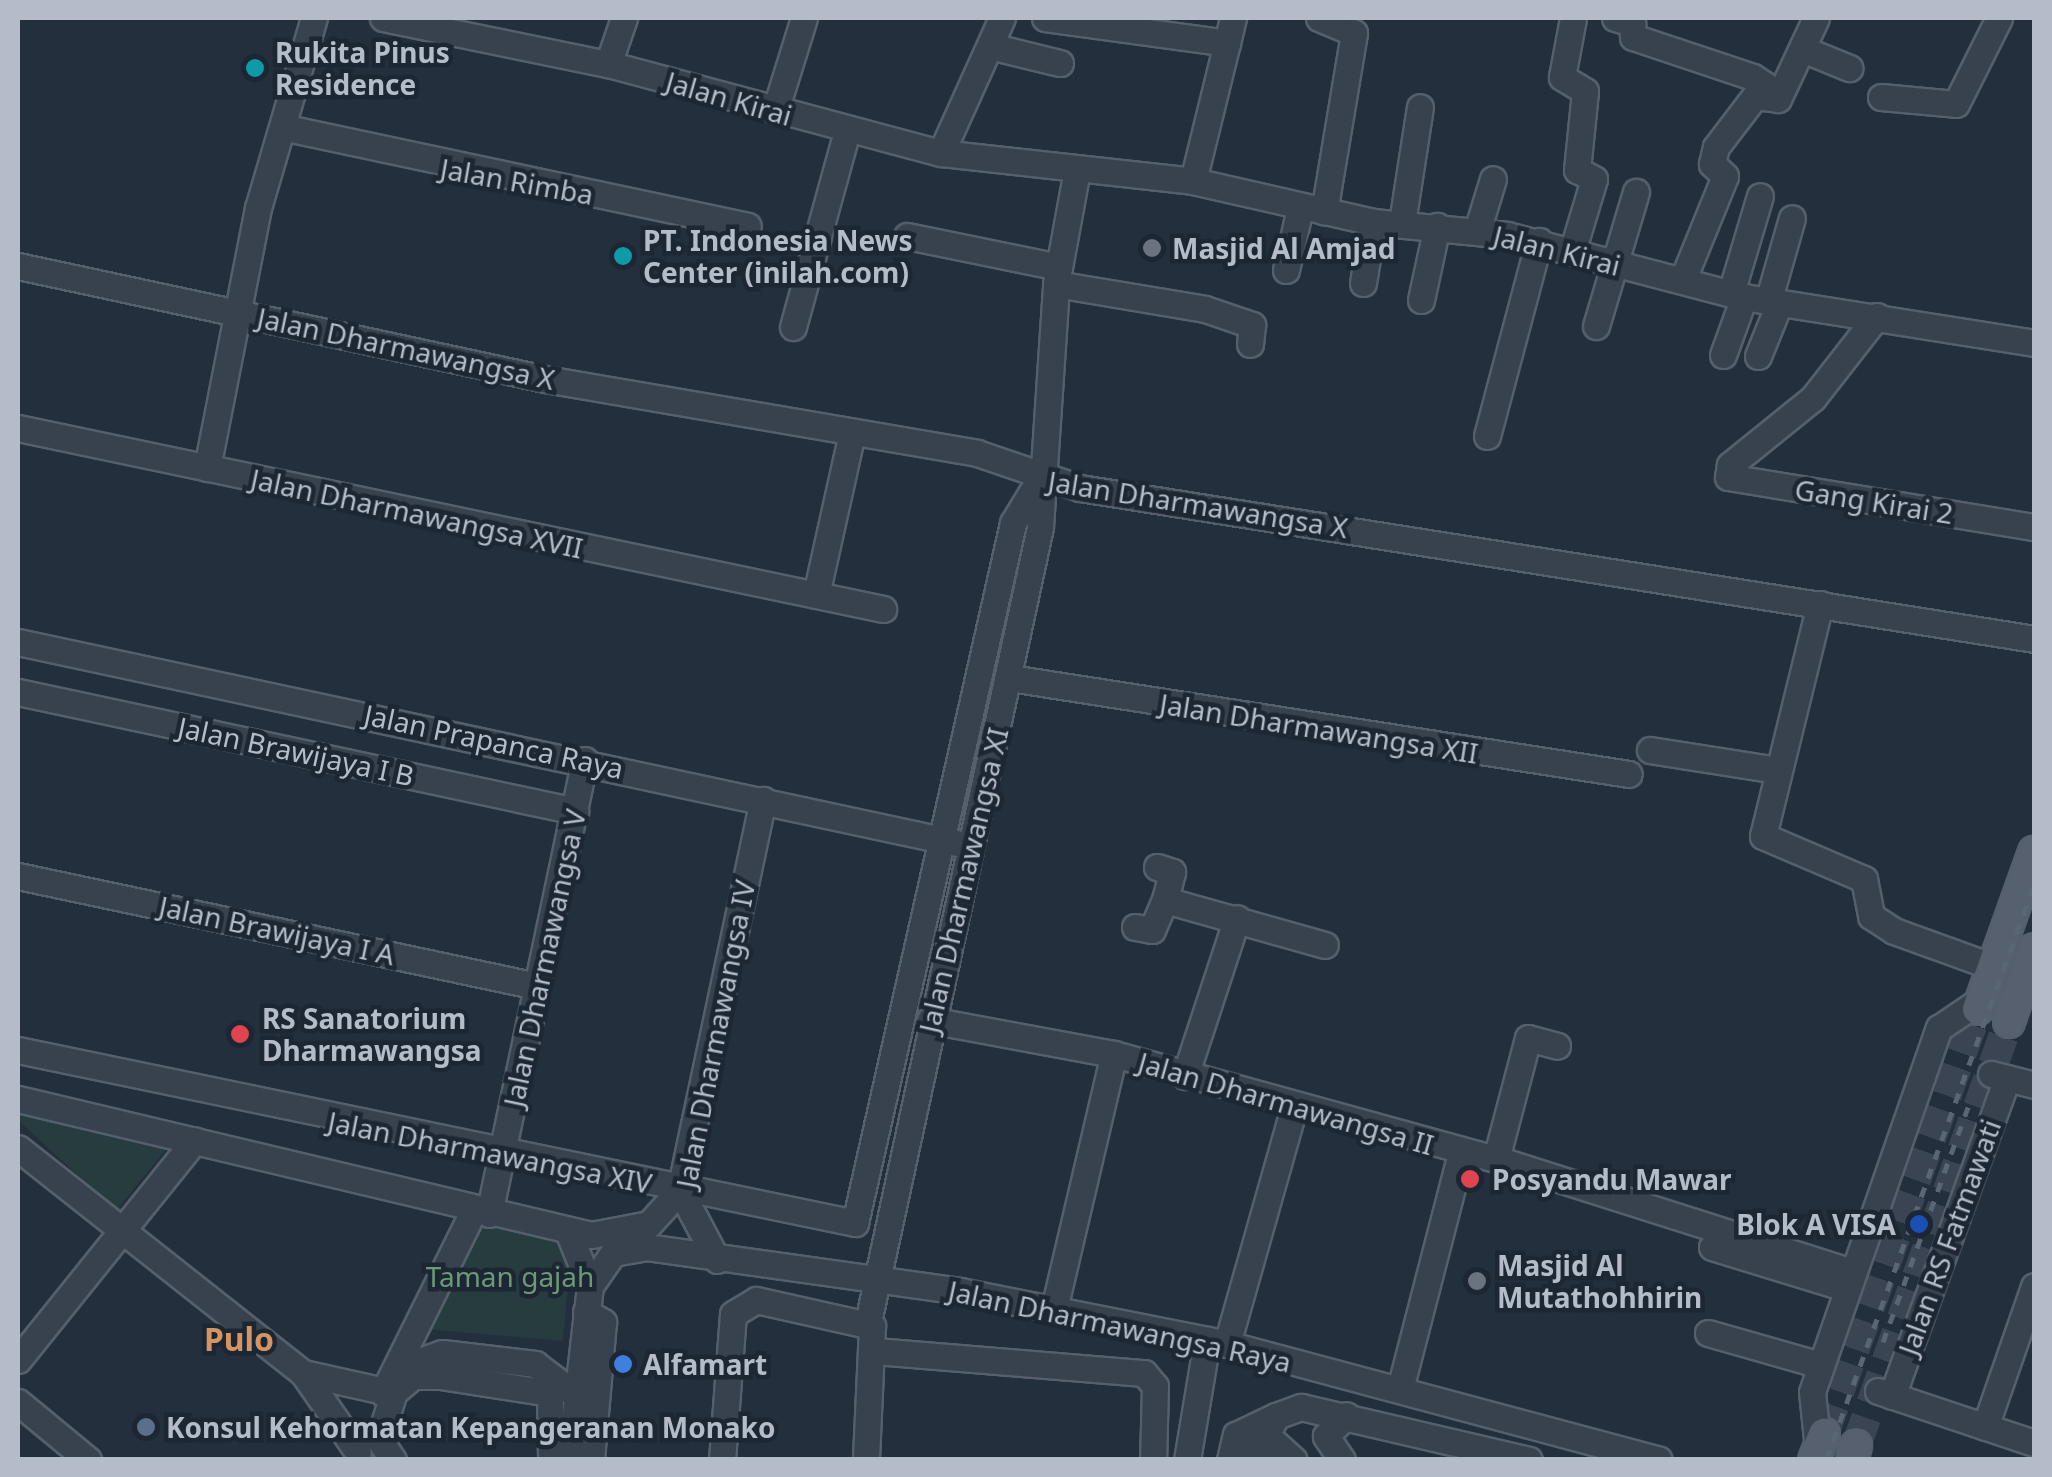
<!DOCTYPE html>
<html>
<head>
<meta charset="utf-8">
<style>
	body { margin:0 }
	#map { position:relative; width:2052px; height:1477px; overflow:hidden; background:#242f3e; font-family:"Noto Sans",sans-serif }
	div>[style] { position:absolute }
	.green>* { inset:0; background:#263c3f }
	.major-tunnel>* { height:30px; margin-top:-15px; transform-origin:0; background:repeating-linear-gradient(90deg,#3a4453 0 30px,transparent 0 45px) }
	.roads { filter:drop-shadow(2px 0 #565f6c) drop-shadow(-2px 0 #565f6c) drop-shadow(0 2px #565f6c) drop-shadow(0 -2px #565f6c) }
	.minor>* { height:25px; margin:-12.5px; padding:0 12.5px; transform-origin:12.5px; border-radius:12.5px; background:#38414e }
	.major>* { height:30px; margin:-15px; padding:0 15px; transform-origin:15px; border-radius:15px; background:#56606e }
	.rail>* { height:5px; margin-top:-2.5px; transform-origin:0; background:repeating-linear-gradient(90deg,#5a6575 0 10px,transparent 0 20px) }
	.dots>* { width:28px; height:28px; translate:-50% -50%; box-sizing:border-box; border:5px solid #1d2633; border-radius:50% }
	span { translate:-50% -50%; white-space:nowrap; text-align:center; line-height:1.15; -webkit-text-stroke:9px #1d2633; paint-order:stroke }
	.poi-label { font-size:28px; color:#b4bcc9; font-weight:700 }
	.left { translate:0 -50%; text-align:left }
	.right { translate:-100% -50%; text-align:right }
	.street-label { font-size:28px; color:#b4bcc9 }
	.park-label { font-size:28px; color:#6b9a76 }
	.quarter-label { font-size:32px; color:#d59563; font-weight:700 }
	.frame { position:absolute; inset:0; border:20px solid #b4bcc9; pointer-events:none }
</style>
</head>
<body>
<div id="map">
	<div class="green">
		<i style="clip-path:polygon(18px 1101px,176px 1137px,116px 1211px,18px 1120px)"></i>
		<i style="clip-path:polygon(480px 1208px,573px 1228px,563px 1341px,414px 1328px)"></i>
	</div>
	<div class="major-tunnel">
		<i style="left:1824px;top:1434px;width:452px;rotate:-70.1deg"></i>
		<i style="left:1856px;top:1446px;width:451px;rotate:-70.2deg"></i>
	</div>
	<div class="roads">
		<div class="minor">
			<i style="left:383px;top:18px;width:230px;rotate:11.6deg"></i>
			<i style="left:608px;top:64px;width:345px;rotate:15deg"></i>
			<i style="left:941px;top:153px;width:254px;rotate:6.3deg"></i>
			<i style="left:1193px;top:181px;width:185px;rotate:12.8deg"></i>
			<i style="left:1373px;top:222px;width:135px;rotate:5.5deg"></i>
			<i style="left:1507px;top:235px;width:245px;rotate:14.7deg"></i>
			<i style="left:1744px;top:297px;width:294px;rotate:9deg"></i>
			<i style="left:1045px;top:18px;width:184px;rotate:7.8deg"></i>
			<i style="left:1319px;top:18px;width:38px;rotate:23deg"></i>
			<i style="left:1354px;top:33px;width:181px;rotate:99.5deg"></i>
			<i style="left:1615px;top:18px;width:18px;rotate:16deg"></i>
			<i style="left:1632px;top:23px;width:14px;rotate:86deg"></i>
			<i style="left:1633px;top:37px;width:126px;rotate:18.4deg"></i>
			<i style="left:1753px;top:77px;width:14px;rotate:34deg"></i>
			<i style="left:1765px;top:85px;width:10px;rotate:107deg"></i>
			<i style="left:990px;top:46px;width:72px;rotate:13.7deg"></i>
			<i style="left:1805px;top:50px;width:48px;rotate:22.2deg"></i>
			<i style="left:608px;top:64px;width:49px;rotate:-70.8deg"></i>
			<i style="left:1881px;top:97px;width:75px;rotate:5.3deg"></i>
			<i style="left:1956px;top:104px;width:96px;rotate:-63.4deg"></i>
			<i style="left:775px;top:111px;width:97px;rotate:-72.7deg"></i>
			<i style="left:287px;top:128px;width:471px;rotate:12deg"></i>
			<i style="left:941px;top:153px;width:148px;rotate:-65.7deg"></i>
			<i style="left:1193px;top:181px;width:168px;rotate:-76.2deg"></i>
			<i style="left:1402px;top:223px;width:117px;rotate:-81.2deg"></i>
			<i style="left:1477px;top:231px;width:54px;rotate:-72.9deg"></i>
			<i style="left:907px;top:236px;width:155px;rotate:11.5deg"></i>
			<i style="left:1572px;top:252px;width:76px;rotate:-73.2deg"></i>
			<i style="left:1594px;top:179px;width:19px;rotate:-152deg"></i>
			<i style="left:1577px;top:170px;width:79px;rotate:-84.2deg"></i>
			<i style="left:1585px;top:91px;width:27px;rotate:-149deg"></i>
			<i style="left:1562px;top:77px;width:60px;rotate:-79.4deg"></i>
			<i style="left:18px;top:266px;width:539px;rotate:12.1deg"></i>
			<i style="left:545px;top:379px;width:438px;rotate:9.7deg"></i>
			<i style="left:977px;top:453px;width:109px;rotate:18.8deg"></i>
			<i style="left:1080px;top:488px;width:966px;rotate:8.99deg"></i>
			<i style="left:1286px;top:270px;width:64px;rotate:-77.3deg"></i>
			<i style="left:1683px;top:279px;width:111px;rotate:-67.8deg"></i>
			<i style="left:1725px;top:176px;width:18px;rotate:-137deg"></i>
			<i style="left:1712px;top:164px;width:17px;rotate:-77deg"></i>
			<i style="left:1716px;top:147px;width:64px;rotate:-52.6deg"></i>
			<i style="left:1755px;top:96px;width:23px;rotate:7deg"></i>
			<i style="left:1778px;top:99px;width:89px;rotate:-64.9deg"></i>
			<i style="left:1363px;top:283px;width:62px;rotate:-80.7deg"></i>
			<i style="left:1056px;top:284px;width:151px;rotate:9.5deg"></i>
			<i style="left:1205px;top:309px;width:50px;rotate:18.8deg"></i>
			<i style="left:1252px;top:325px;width:19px;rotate:96deg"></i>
			<i style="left:1731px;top:293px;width:101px;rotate:-73.4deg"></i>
			<i style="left:1421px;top:300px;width:76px;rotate:-77.8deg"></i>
			<i style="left:1768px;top:302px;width:87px;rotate:-74.1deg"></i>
			<i style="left:1877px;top:316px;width:104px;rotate:128deg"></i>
			<i style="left:1813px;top:398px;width:107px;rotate:141.1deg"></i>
			<i style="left:1730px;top:465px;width:12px;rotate:99deg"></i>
			<i style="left:1728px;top:477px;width:310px;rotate:9.3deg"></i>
			<i style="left:1596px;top:326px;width:140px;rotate:-73.4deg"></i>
			<i style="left:793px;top:327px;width:203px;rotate:-74.6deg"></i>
			<i style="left:1723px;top:355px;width:62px;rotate:-70.1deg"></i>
			<i style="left:1758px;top:356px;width:56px;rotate:-68deg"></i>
			<i style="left:18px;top:428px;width:884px;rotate:11.82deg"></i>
			<i style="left:1487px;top:436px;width:202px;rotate:-75.1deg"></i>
			<i style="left:207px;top:468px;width:265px;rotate:-78.9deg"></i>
			<i style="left:258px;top:208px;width:198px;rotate:-73.6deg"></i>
			<i style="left:816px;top:595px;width:167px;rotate:-77.5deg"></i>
			<i style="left:1820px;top:604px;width:239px;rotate:103.8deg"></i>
			<i style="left:1763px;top:836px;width:110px;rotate:23.1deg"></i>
			<i style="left:1864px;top:879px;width:38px;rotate:79deg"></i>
			<i style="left:1871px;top:916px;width:27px;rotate:33deg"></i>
			<i style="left:1894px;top:931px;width:106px;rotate:19.8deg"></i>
			<i style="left:18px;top:642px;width:959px;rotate:12.09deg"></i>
			<i style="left:1010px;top:678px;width:626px;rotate:8.82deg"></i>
			<i style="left:18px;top:692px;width:570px;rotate:12.06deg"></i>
			<i style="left:1650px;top:750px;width:130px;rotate:8.9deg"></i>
			<i style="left:1157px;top:867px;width:16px;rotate:18deg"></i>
			<i style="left:1172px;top:872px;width:29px;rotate:104deg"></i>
			<i style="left:18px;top:876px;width:531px;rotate:11.97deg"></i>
			<i style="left:1135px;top:927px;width:17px;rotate:10deg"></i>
			<i style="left:1152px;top:930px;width:33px;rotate:-67deg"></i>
			<i style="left:1165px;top:900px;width:166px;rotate:15.7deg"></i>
			<i style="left:930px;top:1020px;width:187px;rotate:10.5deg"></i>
			<i style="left:1114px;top:1054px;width:396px;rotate:15.4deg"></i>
			<i style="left:1496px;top:1159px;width:374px;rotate:17.6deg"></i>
			<i style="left:18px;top:1050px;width:855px;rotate:11.68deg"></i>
			<i style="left:855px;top:1223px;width:718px;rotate:-77.28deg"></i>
			<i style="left:1013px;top:523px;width:50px;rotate:-58.8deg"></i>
			<i style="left:1991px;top:1074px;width:44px;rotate:14.3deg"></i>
			<i style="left:1185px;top:1076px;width:166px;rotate:-71.8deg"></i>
			<i style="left:18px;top:1099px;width:589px;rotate:13.35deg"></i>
			<i style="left:591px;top:1235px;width:59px;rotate:-10.7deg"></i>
			<i style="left:649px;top:1224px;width:46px;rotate:-47.6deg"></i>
			<i style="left:18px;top:1148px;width:363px;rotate:38.3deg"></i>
			<i style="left:303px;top:1373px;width:96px;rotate:55.2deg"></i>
			<i style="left:1496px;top:1159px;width:125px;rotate:-75.2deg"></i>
			<i style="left:1528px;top:1038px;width:30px;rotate:15deg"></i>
			<i style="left:489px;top:1214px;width:464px;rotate:-78.1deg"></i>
			<i style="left:568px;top:1231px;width:59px;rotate:68.2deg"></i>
			<i style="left:590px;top:1286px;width:175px;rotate:96.6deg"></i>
			<i style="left:1712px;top:1247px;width:140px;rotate:17deg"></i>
			<i style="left:717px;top:1260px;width:79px;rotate:-117.9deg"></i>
			<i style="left:680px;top:1190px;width:399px;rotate:-78deg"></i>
			<i style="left:590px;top:1286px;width:40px;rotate:-55.1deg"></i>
			<i style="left:613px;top:1253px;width:35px;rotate:-10deg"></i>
			<i style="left:647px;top:1247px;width:316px;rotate:8deg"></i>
			<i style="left:960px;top:1291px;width:272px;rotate:11.2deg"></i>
			<i style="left:1227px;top:1344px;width:447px;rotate:15deg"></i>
			<i style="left:1054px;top:1309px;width:262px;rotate:-76.8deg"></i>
			<i style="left:586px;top:1312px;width:20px;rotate:30deg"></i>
			<i style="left:603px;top:1322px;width:139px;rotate:95deg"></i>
			<i style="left:868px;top:1322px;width:813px;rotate:-77.79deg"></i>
			<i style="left:1040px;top:527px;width:244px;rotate:-86.2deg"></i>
			<i style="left:1056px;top:284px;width:116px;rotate:-79.6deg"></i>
			<i style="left:1708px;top:1333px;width:116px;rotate:15.9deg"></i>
			<i style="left:1227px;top:1344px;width:245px;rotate:-74.2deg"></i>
			<i style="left:875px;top:1351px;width:270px;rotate:4.7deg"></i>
			<i style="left:1144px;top:1373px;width:17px;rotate:50deg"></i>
			<i style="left:1155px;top:1386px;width:74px;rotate:91.5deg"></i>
			<i style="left:18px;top:1360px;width:282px;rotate:-51.2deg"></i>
			<i style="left:398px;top:1369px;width:47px;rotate:-20deg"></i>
			<i style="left:442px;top:1353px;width:94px;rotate:6.7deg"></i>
			<i style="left:535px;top:1364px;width:51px;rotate:37.1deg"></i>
			<i style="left:303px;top:1373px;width:83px;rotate:12.5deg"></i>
			<i style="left:1400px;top:1389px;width:244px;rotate:-75.5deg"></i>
			<i style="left:1878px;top:1391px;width:164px;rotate:18.4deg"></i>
			<i style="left:383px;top:1393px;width:204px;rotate:-63.6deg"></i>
			<i style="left:1892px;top:1396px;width:338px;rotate:-70.1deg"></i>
			<i style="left:18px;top:1402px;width:91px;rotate:39.6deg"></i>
			<i style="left:1985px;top:1427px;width:149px;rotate:-70.8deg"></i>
			<i style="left:1818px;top:1449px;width:57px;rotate:-96deg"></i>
			<i style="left:1812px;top:1392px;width:386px;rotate:-70.8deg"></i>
			<i style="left:1939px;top:1028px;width:52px;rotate:-34deg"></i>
			<i style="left:1256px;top:1452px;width:21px;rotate:-25deg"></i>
			<i style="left:1275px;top:1443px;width:25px;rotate:42deg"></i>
			<i style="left:393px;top:1460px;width:25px;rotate:-124deg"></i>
			<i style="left:379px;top:1439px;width:49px;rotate:-72.3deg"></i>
			<i style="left:394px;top:1392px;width:25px;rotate:-40deg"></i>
			<i style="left:413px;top:1376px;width:27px"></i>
			<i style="left:440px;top:1376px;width:111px;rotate:8.8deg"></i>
			<i style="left:550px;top:1393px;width:67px;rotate:89.1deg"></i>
			<i style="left:722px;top:1460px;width:146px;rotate:-85.7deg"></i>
			<i style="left:733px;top:1314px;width:27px;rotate:-31deg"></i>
			<i style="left:756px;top:1300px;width:119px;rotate:12.6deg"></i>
			<i style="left:872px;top:1326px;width:134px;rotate:92.6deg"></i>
			<i style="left:1187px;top:1460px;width:122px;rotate:-80.5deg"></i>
			<i style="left:1230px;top:1460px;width:26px;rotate:-77deg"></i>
			<i style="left:1236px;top:1435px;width:44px;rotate:-25.4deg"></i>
			<i style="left:1254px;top:1460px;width:49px;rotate:-63.4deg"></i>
			<i style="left:1276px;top:1416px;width:27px;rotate:-20deg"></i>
			<i style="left:1301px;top:1407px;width:234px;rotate:13.1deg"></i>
			<i style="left:1342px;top:1460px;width:29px;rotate:-124deg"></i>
			<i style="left:1326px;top:1436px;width:29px;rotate:-46deg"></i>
		</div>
		<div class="major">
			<i style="left:1978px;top:1009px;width:167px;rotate:-70.4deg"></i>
			<i style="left:2009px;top:1022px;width:77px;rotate:-71.1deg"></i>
			<i style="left:1814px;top:1460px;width:28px;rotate:-69deg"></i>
			<i style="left:1852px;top:1460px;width:15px;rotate:-74deg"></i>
		</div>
	</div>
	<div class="rail">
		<i style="left:1883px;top:1342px;width:255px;rotate:-70.1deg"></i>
		<i style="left:1826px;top:1460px;width:611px;rotate:-70.11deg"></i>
	</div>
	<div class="dots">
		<i style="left:255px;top:68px;background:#0f9aa8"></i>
		<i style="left:1152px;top:248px;background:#6b7280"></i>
		<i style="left:623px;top:256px;background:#0f9aa8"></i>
		<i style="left:240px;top:1034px;background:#e0444e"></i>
		<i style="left:1470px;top:1179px;background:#e0444e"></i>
		<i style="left:1919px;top:1224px;background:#1a4fb4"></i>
		<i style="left:1477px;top:1281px;background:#6b7280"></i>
		<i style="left:623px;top:1364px;background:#3f7fe0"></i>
		<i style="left:146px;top:1427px;background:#5c6f8a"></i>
	</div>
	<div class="poi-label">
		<span class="left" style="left:275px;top:68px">Rukita Pinus<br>Residence</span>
		<span class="left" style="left:643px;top:256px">PT. Indonesia News<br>Center (inilah.com)</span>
		<span class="left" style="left:1172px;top:248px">Masjid Al Amjad</span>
		<span class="left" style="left:262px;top:1034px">RS Sanatorium<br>Dharmawangsa</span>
		<span class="left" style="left:1492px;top:1179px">Posyandu Mawar</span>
		<span class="right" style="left:1896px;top:1224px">Blok A VISA</span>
		<span class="left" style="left:1497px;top:1281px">Masjid Al<br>Mutathohhirin</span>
		<span class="left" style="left:643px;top:1364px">Alfamart</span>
		<span class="left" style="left:166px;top:1427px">Konsul Kehormatan Kepangeranan Monako</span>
	</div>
	<div class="street-label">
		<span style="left:729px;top:98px;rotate:16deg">Jalan Kirai</span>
		<span style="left:517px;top:181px;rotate:10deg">Jalan Rimba</span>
		<span style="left:1557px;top:250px;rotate:14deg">Jalan Kirai</span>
		<span style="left:406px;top:348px;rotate:12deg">Jalan Dharmawangsa X</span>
		<span style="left:1874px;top:501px;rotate:9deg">Gang Kirai 2</span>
		<span style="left:1198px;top:504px;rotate:9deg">Jalan Dharmawangsa X</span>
		<span style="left:417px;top:513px;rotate:12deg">Jalan Dharmawangsa XVII</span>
		<span style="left:1319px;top:728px;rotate:9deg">Jalan Dharmawangsa XII</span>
		<span style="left:494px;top:741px;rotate:12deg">Jalan Prapanca Raya</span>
		<span style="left:296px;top:751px;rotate:12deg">Jalan Brawijaya I B</span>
		<span style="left:963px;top:880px;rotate:-77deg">Jalan Dharmawangsa XI</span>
		<span style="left:277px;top:930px;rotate:12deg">Jalan Brawijaya I A</span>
		<span style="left:544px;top:958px;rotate:-78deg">Jalan Dharmawangsa V</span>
		<span style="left:715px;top:1034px;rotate:-79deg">Jalan Dharmawangsa IV</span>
		<span style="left:1286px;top:1103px;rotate:16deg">Jalan Dharmawangsa II</span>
		<span style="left:490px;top:1152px;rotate:11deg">Jalan Dharmawangsa XIV</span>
		<span style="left:1949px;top:1237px;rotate:-70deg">Jalan RS Fatmawati</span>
		<span style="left:1120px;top:1326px;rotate:12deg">Jalan Dharmawangsa Raya</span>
	</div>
	<div class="park-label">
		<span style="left:510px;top:1276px">Taman gajah</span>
	</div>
	<div class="quarter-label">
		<span style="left:239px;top:1339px">Pulo</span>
	</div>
	<div class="frame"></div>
</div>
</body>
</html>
